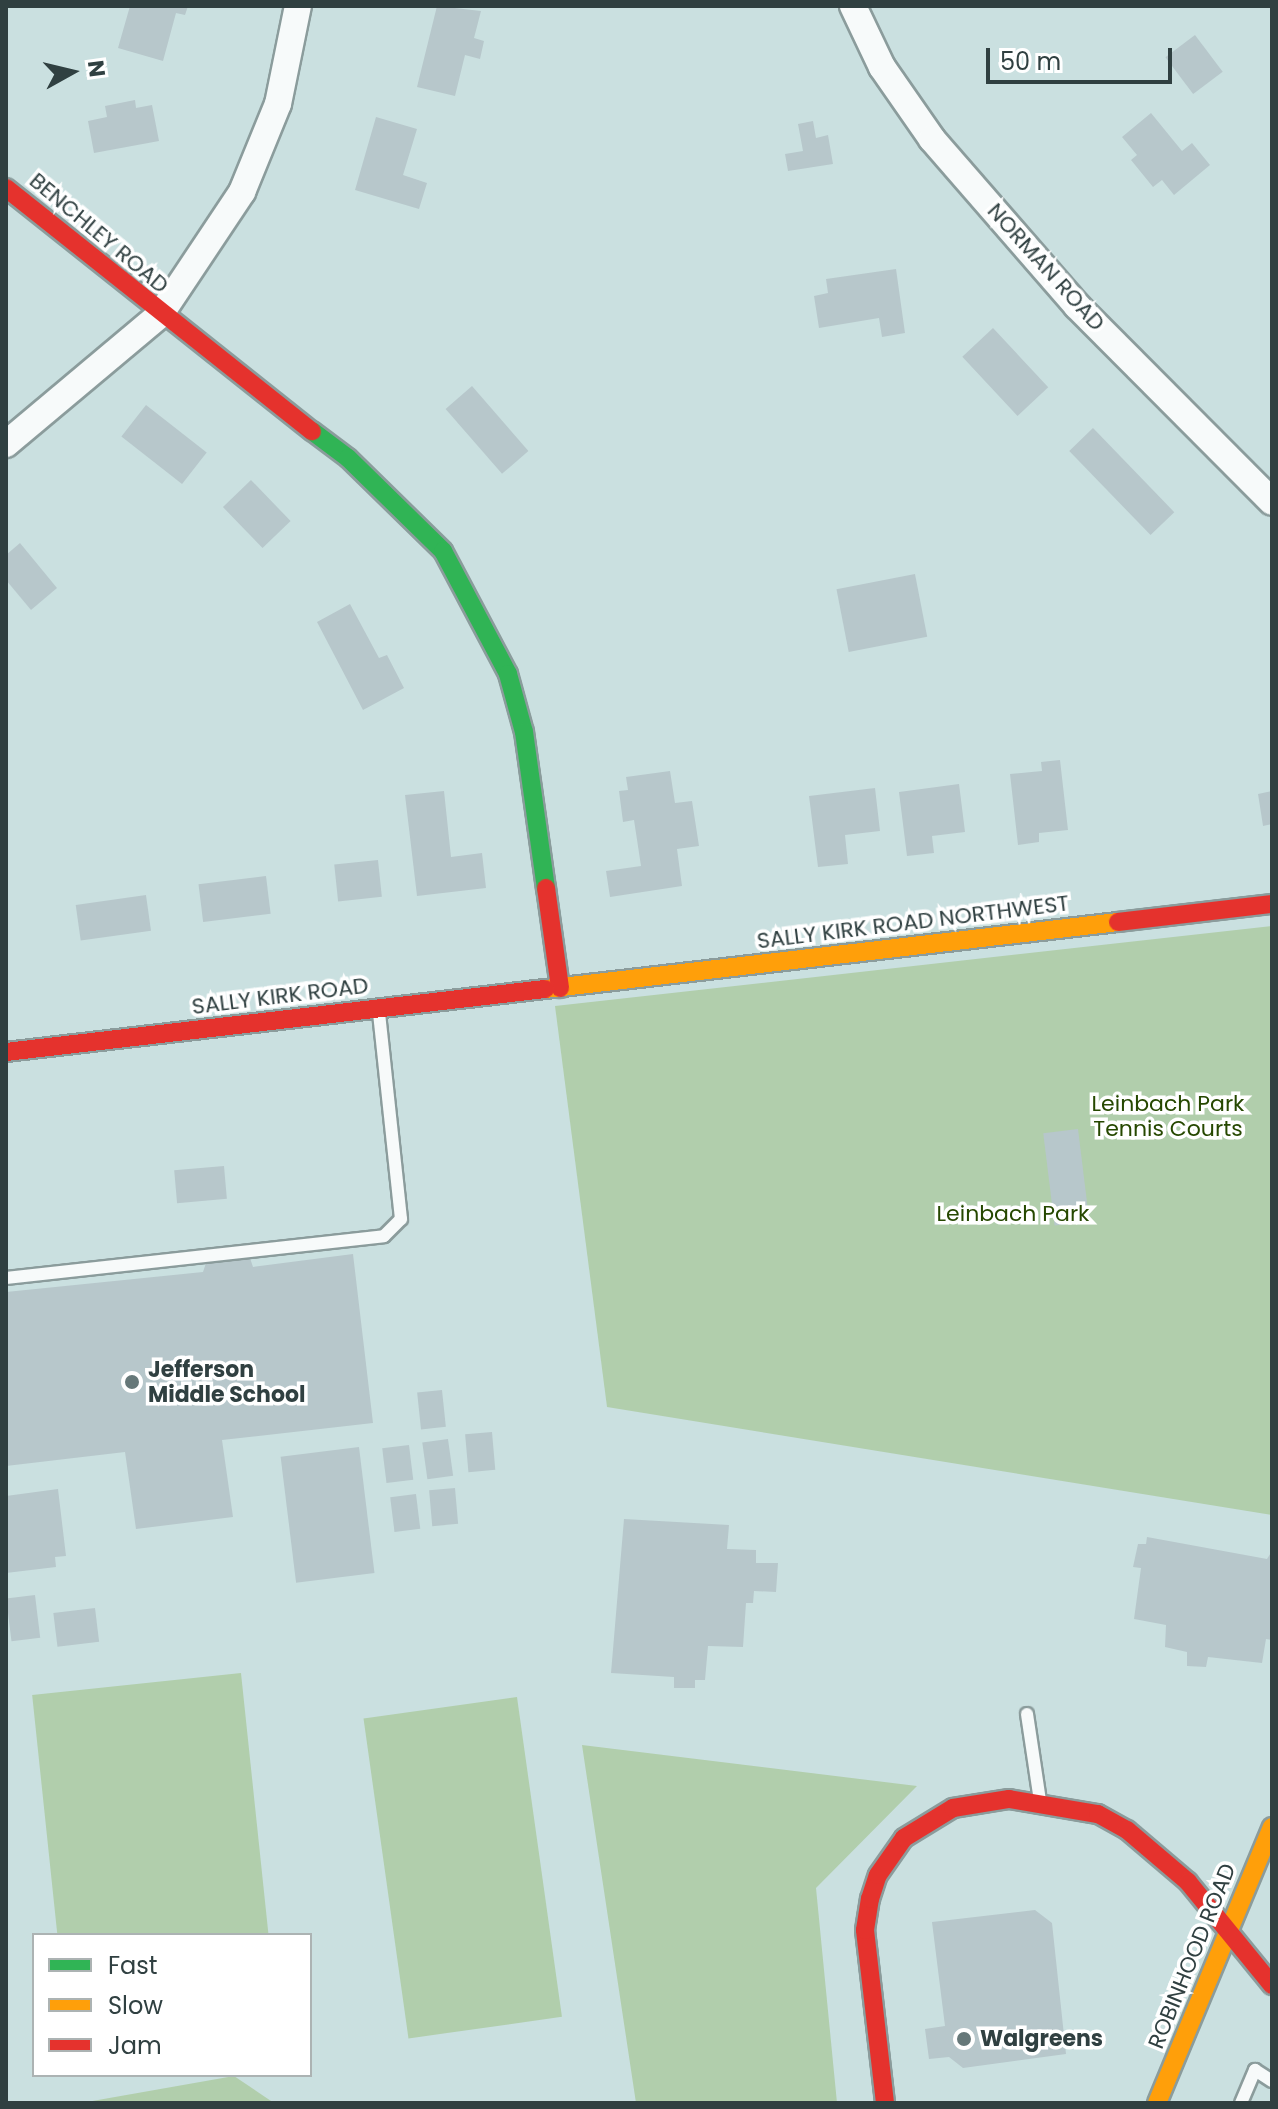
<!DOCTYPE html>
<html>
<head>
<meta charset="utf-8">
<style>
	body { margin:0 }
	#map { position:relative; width:1278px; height:2109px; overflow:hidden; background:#cae0e0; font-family:Poppins,sans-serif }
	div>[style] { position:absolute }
	.green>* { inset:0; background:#b1ceac; transform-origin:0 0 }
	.building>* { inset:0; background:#b7c7cb; transform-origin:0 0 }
	.roads { filter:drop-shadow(2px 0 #8b9c9c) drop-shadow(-2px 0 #8b9c9c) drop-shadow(0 2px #8b9c9c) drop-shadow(0 -2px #8b9c9c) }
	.lane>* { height:12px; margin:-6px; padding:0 6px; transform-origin:6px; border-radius:6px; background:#f7fafa }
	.street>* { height:26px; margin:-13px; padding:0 13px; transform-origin:13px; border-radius:13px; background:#f7fafa }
	.fast>* { height:18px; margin:-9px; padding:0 9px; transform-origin:9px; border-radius:9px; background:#30b455 }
	.slow>* { height:18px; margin:-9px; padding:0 9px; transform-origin:9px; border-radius:9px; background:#ff9f0a }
	.jam>* { height:18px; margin:-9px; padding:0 9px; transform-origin:9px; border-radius:9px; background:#e5322d }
	.dots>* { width:22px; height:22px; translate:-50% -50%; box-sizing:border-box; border:4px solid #fff; border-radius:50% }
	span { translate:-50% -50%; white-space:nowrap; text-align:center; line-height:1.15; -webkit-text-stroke:7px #fff; paint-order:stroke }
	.street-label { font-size:22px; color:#304041 }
	.park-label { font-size:22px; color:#264800 }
	.poi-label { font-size:22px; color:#304041; font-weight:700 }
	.left { translate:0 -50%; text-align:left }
	.frame { position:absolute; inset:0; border:8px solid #304041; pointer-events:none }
	.legend { position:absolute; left:32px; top:1933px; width:280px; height:144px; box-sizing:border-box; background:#fff; border:2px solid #acb3b3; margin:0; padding:10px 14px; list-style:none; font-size:24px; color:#304041 }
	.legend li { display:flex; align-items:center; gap:16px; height:40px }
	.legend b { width:40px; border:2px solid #acb3b3 }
	.north { position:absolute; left:32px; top:32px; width:80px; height:80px; -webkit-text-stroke:6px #fff; paint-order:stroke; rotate:82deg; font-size:22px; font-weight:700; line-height:32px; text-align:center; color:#304041 }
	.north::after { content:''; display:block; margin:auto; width:28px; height:36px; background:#304041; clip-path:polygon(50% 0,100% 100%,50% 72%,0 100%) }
	.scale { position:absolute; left:986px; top:48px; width:186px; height:36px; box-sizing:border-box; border:4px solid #304041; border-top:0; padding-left:10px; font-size:24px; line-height:28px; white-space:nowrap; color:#304041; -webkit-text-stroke:6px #fff; paint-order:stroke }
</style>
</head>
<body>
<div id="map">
	<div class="green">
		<i style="clip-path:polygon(1272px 926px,1272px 1515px,607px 1407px,555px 1006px)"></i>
		<i style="left:241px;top:1673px;width:263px;height:210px;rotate:84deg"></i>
		<i style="left:517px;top:1697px;width:323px;height:155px;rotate:82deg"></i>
		<i style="clip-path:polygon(582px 1745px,917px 1786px,816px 1888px,837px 2103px,636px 2103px)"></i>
		<i style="clip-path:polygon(234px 2076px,274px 2103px,81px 2103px)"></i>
	</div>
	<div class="building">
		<i style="clip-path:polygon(130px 6px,188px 6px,185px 15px,176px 13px,163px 61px,118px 48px)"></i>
		<i style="clip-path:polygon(437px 6px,481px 11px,474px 38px,484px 41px,480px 59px,465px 55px,455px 96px,417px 87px)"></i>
		<i style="left:1195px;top:35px;width:46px;height:37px;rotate:53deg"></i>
		<i style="clip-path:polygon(135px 100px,136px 108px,152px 105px,159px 141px,94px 153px,88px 121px,107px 117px,105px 106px)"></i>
		<i style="clip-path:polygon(1151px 113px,1182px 151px,1192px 143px,1210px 165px,1174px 195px,1162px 180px,1153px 187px,1131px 160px,1137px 155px,1122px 137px)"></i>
		<i style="clip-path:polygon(376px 117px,417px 129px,403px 175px,427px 183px,419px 209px,355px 190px)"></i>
		<i style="clip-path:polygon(813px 121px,816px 138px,828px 135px,833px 164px,788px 171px,785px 154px,803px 151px,798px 124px)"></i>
		<i style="clip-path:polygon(896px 269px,905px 333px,882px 337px,879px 318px,819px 328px,814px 296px,828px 293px,826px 279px)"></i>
		<i style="left:993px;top:328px;width:81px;height:42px;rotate:47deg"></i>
		<i style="left:472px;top:386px;width:86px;height:35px;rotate:49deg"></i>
		<i style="left:146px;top:405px;width:77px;height:40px;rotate:38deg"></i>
		<i style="left:1093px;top:428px;width:117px;height:33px;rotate:46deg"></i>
		<i style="left:251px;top:480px;width:57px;height:39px;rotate:46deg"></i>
		<i style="clip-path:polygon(20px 543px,57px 588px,31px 610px,6px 580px,6px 555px)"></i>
		<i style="left:915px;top:574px;width:64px;height:80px;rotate:79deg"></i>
		<i style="clip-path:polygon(350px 604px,379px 658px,387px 655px,404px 688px,363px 710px,317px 622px)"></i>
		<i style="clip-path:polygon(1060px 760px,1068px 830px,1039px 833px,1039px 842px,1018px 845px,1010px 774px,1042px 771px,1041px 762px)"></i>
		<i style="clip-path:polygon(670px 771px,675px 803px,692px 801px,699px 846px,677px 849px,682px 886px,610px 897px,606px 871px,641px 866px,634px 820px,623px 822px,619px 791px,628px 790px,626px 777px)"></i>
		<i style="clip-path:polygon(959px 784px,965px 832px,932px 836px,934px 853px,907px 856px,899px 792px)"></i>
		<i style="clip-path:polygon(875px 788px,880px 831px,845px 835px,848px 864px,818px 867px,809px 796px)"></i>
		<i style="clip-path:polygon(444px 791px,451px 857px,482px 853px,486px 888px,417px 896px,405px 795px)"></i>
		<i style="clip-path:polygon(1272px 791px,1272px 824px,1263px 826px,1258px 794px)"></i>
		<i style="left:378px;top:860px;width:37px;height:44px;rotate:84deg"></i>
		<i style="left:266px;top:876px;width:38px;height:68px;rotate:83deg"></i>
		<i style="left:146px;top:895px;width:36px;height:71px;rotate:82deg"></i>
		<i style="left:1078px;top:1129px;width:93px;height:35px;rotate:83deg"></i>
		<i style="left:224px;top:1166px;width:33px;height:50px;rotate:85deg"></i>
		<i style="clip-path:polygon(353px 1254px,373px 1423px,222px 1440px,233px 1517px,136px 1529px,125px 1452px,6px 1466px,6px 1292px,203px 1272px,206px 1263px,250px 1258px,253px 1267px)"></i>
		<i style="left:442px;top:1390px;width:37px;height:25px;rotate:84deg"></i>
		<i style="left:492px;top:1432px;width:38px;height:27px;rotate:85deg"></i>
		<i style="left:448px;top:1439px;width:37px;height:26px;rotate:82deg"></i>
		<i style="left:409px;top:1445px;width:35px;height:27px;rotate:83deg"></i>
		<i style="left:359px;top:1447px;width:127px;height:79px;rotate:83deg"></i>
		<i style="left:455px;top:1488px;width:36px;height:26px;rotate:85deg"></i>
		<i style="clip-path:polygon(58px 1489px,66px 1556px,55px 1557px,56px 1567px,6px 1573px,6px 1496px)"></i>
		<i style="left:416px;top:1494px;width:35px;height:26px;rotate:83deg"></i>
		<i style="clip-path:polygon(624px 1519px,729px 1525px,727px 1549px,756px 1550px,756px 1563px,778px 1563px,776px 1592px,754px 1591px,753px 1603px,746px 1603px,743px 1647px,708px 1646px,705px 1680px,695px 1680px,695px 1688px,674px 1688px,674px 1677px,611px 1673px)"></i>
		<i style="clip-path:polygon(1147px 1537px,1267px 1559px,1272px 1551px,1272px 1640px,1266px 1639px,1262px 1663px,1208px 1657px,1206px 1667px,1187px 1666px,1187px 1652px,1165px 1647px,1166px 1625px,1134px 1619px,1141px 1568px,1133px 1567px,1138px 1544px,1146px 1544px)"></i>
		<i style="left:35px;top:1595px;width:43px;height:29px;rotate:83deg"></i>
		<i style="left:95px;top:1608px;width:34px;height:42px;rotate:83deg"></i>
		<i style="clip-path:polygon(1035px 1910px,1052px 1923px,1066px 2054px,963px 2068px,949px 2057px,929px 2059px,925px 2029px,945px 2026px,932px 1922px)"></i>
	</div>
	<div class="roads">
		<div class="lane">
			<i style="left:6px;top:1278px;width:380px;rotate:-6.3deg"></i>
			<i style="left:384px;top:1236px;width:24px;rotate:-45deg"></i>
			<i style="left:401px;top:1219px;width:208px;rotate:-96.1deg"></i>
			<i style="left:1027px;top:1714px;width:88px;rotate:81.5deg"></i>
			<i style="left:1241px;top:2103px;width:36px;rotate:-67deg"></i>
			<i style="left:1255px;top:2070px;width:20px;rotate:33deg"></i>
		</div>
		<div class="street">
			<i style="left:853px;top:6px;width:68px;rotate:64.6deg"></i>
			<i style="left:882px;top:67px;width:88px;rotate:55.2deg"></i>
			<i style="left:932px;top:139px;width:221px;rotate:49deg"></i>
			<i style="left:1077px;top:306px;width:276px;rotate:45.1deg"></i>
			<i style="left:6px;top:444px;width:201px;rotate:-40deg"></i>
			<i style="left:160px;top:315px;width:148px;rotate:-56.3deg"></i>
			<i style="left:242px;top:192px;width:95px;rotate:-67.8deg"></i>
			<i style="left:278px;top:104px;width:100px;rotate:-78.5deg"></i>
		</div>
		<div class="fast">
			<i style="left:312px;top:431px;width:45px;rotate:36.9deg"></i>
			<i style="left:348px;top:458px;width:133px;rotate:44.4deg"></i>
			<i style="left:443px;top:551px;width:139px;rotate:62.1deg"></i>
			<i style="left:508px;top:674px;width:60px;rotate:74.6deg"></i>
			<i style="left:524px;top:732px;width:158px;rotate:82deg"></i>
		</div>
		<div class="slow">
			<i style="left:545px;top:989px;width:577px;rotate:-6.67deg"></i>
			<i style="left:1157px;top:2103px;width:299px;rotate:-67.4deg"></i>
		</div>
		<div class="jam">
			<i style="left:6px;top:188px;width:391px;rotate:38.5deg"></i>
			<i style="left:546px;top:888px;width:101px;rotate:82deg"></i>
			<i style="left:1118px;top:922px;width:155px;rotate:-6.7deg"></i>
			<i style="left:6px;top:1052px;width:543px;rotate:-6.67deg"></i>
			<i style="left:885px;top:2103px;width:174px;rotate:-96.6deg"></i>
			<i style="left:865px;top:1930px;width:31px;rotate:-81deg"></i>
			<i style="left:870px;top:1899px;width:25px;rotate:-72deg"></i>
			<i style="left:878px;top:1875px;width:45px;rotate:-54.9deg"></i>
			<i style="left:904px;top:1838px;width:57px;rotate:-31.5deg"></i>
			<i style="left:953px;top:1808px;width:57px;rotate:-9.1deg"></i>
			<i style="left:1009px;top:1799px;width:90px;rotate:9.6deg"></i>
			<i style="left:1098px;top:1814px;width:33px;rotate:29deg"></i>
			<i style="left:1127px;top:1830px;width:80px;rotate:40.4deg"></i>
			<i style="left:1188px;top:1882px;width:133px;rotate:50.8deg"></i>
		</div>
	</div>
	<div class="dots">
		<i style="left:132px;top:1382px;background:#667879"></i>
		<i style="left:964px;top:2039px;background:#667879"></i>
	</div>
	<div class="street-label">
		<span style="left:99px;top:233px;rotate:40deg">BENCHLEY ROAD</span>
		<span style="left:1046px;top:267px;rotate:48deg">NORMAN ROAD</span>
		<span style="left:913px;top:922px;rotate:-7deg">SALLY KIRK ROAD NORTHWEST</span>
		<span style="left:280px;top:996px;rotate:-7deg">SALLY KIRK ROAD</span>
		<span style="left:1192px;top:1956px;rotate:-68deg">ROBINHOOD ROAD</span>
	</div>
	<div class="park-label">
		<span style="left:1168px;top:1116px">Leinbach Park<br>Tennis Courts</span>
		<span style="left:1013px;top:1214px">Leinbach Park</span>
	</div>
	<div class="poi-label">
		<span class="left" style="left:148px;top:1382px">Jefferson<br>Middle School</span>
		<span class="left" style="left:980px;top:2039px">Walgreens</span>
	</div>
	<div class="frame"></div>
	<ul class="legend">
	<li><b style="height:10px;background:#30b455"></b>Fast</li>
	<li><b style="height:10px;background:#ff9f0a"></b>Slow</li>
	<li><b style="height:10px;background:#e5322d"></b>Jam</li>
	</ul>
	<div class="north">N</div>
	<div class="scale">50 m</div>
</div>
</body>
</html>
